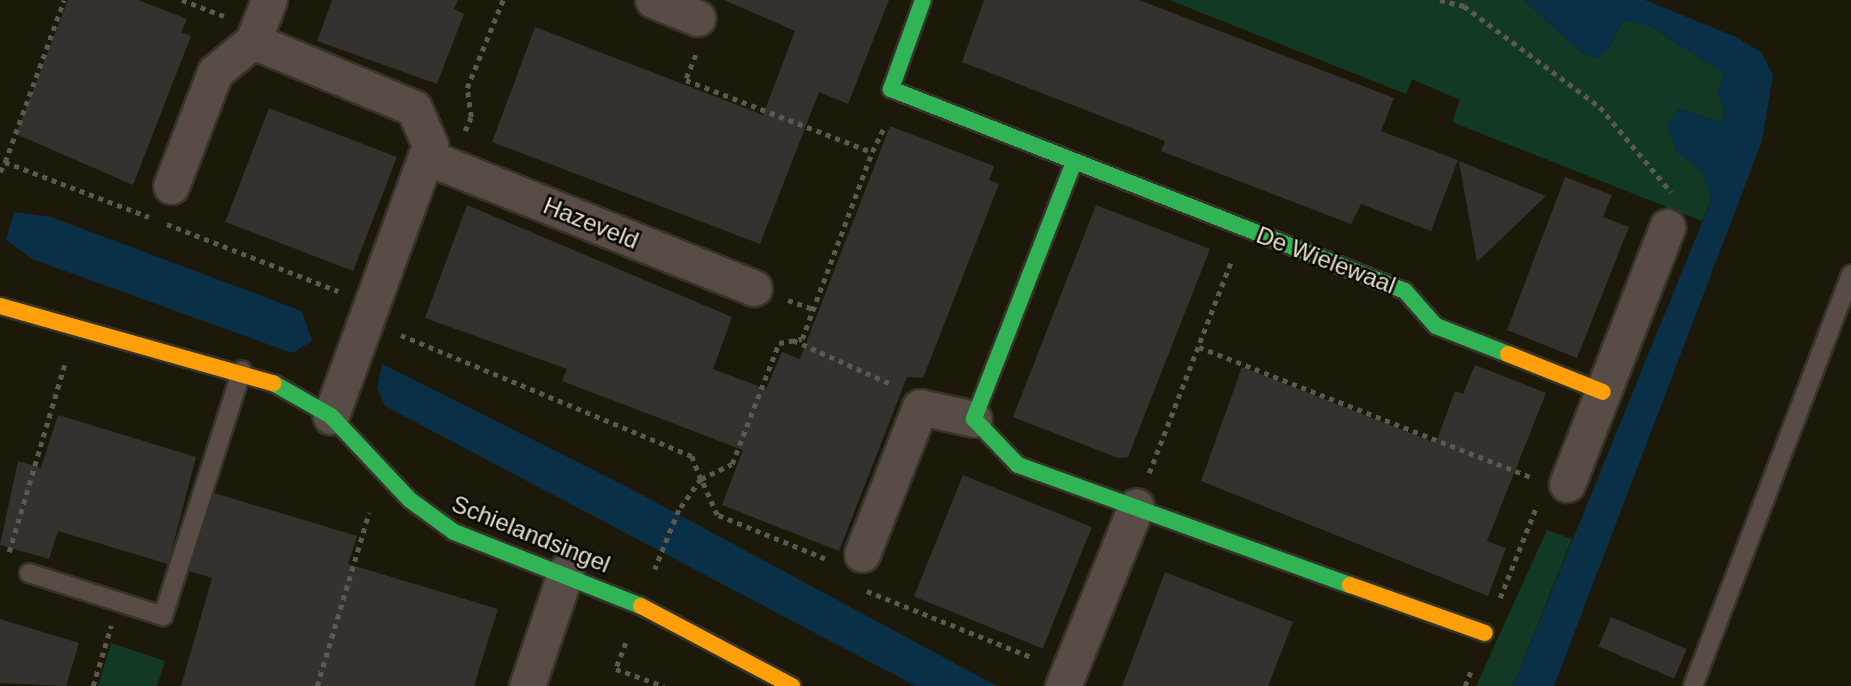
<!DOCTYPE html>
<html>
<head>
<meta charset="utf-8">
<style>
	body { margin:0 }
	#map { position:relative; width:1851px; height:686px; overflow:hidden; background:#1c190b; font-family:Helvetica,sans-serif }
	div>[style] { position:absolute }
	.green>* { inset:0; background:#113924 }
	.water>* { inset:0; background:#093046 }
	.building>* { inset:0; background:#34312f; transform-origin:0 0 }
	.path>* { height:4.5px; margin-top:-2.25px; transform-origin:0; background:repeating-linear-gradient(90deg,#5f5851 0 5px,transparent 0 10px) }
	.roads { filter:drop-shadow(2px 0 #363428) drop-shadow(-2px 0 #363428) drop-shadow(0 2px #363428) drop-shadow(0 -2px #363428) }
	.lane>* { height:18px; margin:-9px; padding:0 9px; transform-origin:9px; border-radius:9px; background:#574d46 }
	.street>* { height:35px; margin:-17.5px; padding:0 17.5px; transform-origin:17.5px; border-radius:17.5px; background:#574d46 }
	.fast>* { height:16px; margin:-8px; padding:0 8px; transform-origin:8px; border-radius:8px; background:#30b455 }
	.slow>* { height:16px; margin:-8px; padding:0 8px; transform-origin:8px; border-radius:8px; background:#ff9f0a }
	span { translate:-50% -50%; white-space:nowrap; text-align:center; line-height:1.15; -webkit-text-stroke:5px #0a0801; paint-order:stroke }
	.street-label { font-size:24px; color:#e3e0d1 }
</style>
</head>
<body>
<div id="map">
	<div class="green">
		<i style="clip-path:polygon(1169px 0,1524px 0,1583px 54px,1608px 50px,1624px 20px,1648px 25px,1725px 74px,1718px 93px,1725px 112px,1721px 122px,1678px 109px,1675px 149px,1702px 173px,1712px 198px,1702px 221px,1452px 122px,1460px 100px,1412px 79px,1406px 94px)"></i>
		<i style="clip-path:polygon(1547px 530px,1572px 539px,1513px 686px,1476px 686px)"></i>
		<i style="clip-path:polygon(111px 643px,165px 661px,157px 686px,98px 686px)"></i>
	</div>
	<div class="water">
		<i style="clip-path:polygon(1524px 0,1645px 0,1736px 37px,1762px 53px,1773px 75px,1762px 141px,1554px 686px,1513px 686px,1712px 198px,1702px 173px,1675px 149px,1667px 125px,1678px 109px,1721px 122px,1725px 112px,1718px 93px,1725px 74px,1648px 25px,1624px 20px,1608px 50px,1598px 58px,1583px 54px)"></i>
		<i style="clip-path:polygon(14px 212px,51px 217px,302px 311px,312px 341px,292px 353px,32px 259px,6px 240px)"></i>
		<i style="clip-path:polygon(382px 364px,633px 490px,997px 686px,916px 686px,834px 643px,385px 406px,377px 388px)"></i>
	</div>
	<div class="building">
		<i style="clip-path:polygon(68px 0,138px 0,187px 19px,181px 32px,191px 36px,133px 185px,16px 134px)"></i>
		<i style="clip-path:polygon(332px 0,458px 0,454px 9px,464px 14px,437px 84px,317px 41px)"></i>
		<i style="clip-path:polygon(724px 0,889px 0,848px 104px,819px 92px,760px 244px,492px 142px,535px 27px,763px 115px,795px 31px)"></i>
		<i style="clip-path:polygon(984px 0,1139px 0,1394px 98px,1381px 131px,1458px 160px,1431px 231px,1361px 204px,1351px 224px,1161px 151px,1165px 141px,962px 62px)"></i>
		<i style="left:269px;top:108px;width:137px;height:122px;rotate:21deg"></i>
		<i style="clip-path:polygon(890px 126px,994px 166px,989px 180px,999px 184px,923px 378px,907px 377px,839px 551px,722px 505px,743px 450px,562px 381px,567px 369px,425px 318px,467px 205px,732px 317px,713px 369px,766px 389px,782px 352px,800px 359px)"></i>
		<i style="clip-path:polygon(1459px 161px,1546px 196px,1477px 262px)"></i>
		<i style="clip-path:polygon(1565px 177px,1612px 195px,1603px 217px,1629px 227px,1577px 358px,1507px 330px)"></i>
		<i style="clip-path:polygon(1096px 205px,1210px 249px,1128px 457px,1118px 458px,1013px 417px)"></i>
		<i style="clip-path:polygon(1475px 365px,1546px 393px,1487px 541px,1506px 548px,1488px 596px,1201px 481px,1242px 367px,1436px 443px,1455px 391px,1463px 394px)"></i>
		<i style="clip-path:polygon(58px 415px,196px 457px,168px 564px,58px 531px,49px 559px,0 545px,18px 461px,41px 468px)"></i>
		<i style="left:963px;top:475px;width:139px;height:131px;rotate:22deg"></i>
		<i style="clip-path:polygon(214px 493px,357px 536px,348px 564px,498px 609px,474px 686px,181px 686px,212px 578px,189px 571px)"></i>
		<i style="clip-path:polygon(1165px 572px,1293px 622px,1268px 686px,1122px 686px)"></i>
		<i style="left:1611px;top:617px;width:82px;height:32px;rotate:23deg"></i>
		<i style="clip-path:polygon(0 619px,79px 643px,66px 686px,0 683px)"></i>
	</div>
	<div class="path">
		<i style="left:182px;top:0;width:45px;rotate:20.9deg"></i>
		<i style="left:1440px;top:0;width:25px;rotate:14deg"></i>
		<i style="left:1464px;top:6px;width:169px;rotate:36.6deg"></i>
		<i style="left:1600px;top:107px;width:111px;rotate:50.1deg"></i>
		<i style="left:696px;top:55px;width:27px;rotate:112deg"></i>
		<i style="left:686px;top:80px;width:199px;rotate:21.2deg"></i>
		<i style="left:872px;top:152px;width:28px;rotate:-64deg"></i>
		<i style="left:465px;top:131px;width:15px;rotate:-67deg"></i>
		<i style="left:471px;top:117px;width:29px;rotate:-98deg"></i>
		<i style="left:467px;top:88px;width:95px;rotate:-67.8deg"></i>
		<i style="left:5px;top:162px;width:172px;rotate:-70deg"></i>
		<i style="left:0;top:172px;width:11px;rotate:-63deg"></i>
		<i style="left:5px;top:162px;width:154px;rotate:20.9deg"></i>
		<i style="left:167px;top:224px;width:184px;rotate:21.4deg"></i>
		<i style="left:788px;top:300px;width:27px;rotate:20deg"></i>
		<i style="left:401px;top:335px;width:315px;rotate:22.6deg"></i>
		<i style="left:692px;top:456px;width:25px;rotate:69deg"></i>
		<i style="left:701px;top:479px;width:38px;rotate:125deg"></i>
		<i style="left:679px;top:510px;width:64px;rotate:112.1deg"></i>
		<i style="left:793px;top:340px;width:107px;rotate:24.2deg"></i>
		<i style="left:1199px;top:347px;width:359px;rotate:21.4deg"></i>
		<i style="left:1149px;top:473px;width:226px;rotate:-68.8deg"></i>
		<i style="left:9px;top:552px;width:197px;rotate:-73.5deg"></i>
		<i style="left:825px;top:559px;width:117px;rotate:-157.8deg"></i>
		<i style="left:717px;top:515px;width:39px;rotate:-114deg"></i>
		<i style="left:701px;top:479px;width:34px;rotate:-26deg"></i>
		<i style="left:732px;top:464px;width:130px;rotate:-68.8deg"></i>
		<i style="left:779px;top:343px;width:23px;rotate:-10deg"></i>
		<i style="left:802px;top:339px;width:200px;rotate:-69.5deg"></i>
		<i style="left:867px;top:591px;width:180px;rotate:21.9deg"></i>
		<i style="left:1500px;top:598px;width:100px;rotate:-68.3deg"></i>
		<i style="left:626px;top:643px;width:28px;rotate:111deg"></i>
		<i style="left:616px;top:669px;width:51px;rotate:19.5deg"></i>
		<i style="left:93px;top:686px;width:63px;rotate:-73.3deg"></i>
		<i style="left:317px;top:686px;width:181px;rotate:-73.3deg"></i>
		<i style="left:1465px;top:686px;width:19px;rotate:-69deg"></i>
	</div>
	<div class="roads">
		<div class="lane">
			<i style="left:29px;top:573px;width:141px;rotate:17.8deg"></i>
			<i style="left:163px;top:616px;width:258px;rotate:-72.2deg"></i>
			<i style="left:1693px;top:686px;width:441px;rotate:-69deg"></i>
		</div>
		<div class="street">
			<i style="left:653px;top:0;width:48px;rotate:22.2deg"></i>
			<i style="left:253px;top:41px;width:174px;rotate:22.6deg"></i>
			<i style="left:414px;top:108px;width:40px;rotate:66.6deg"></i>
			<i style="left:430px;top:145px;width:289px;rotate:110.1deg"></i>
			<i style="left:429px;top:158px;width:350px;rotate:21.8deg"></i>
			<i style="left:171px;top:186px;width:122px;rotate:-68.9deg"></i>
			<i style="left:215px;top:72px;width:49px;rotate:-39.2deg"></i>
			<i style="left:253px;top:41px;width:44px;rotate:-68.7deg"></i>
			<i style="left:1567px;top:484px;width:276px;rotate:-68.7deg"></i>
			<i style="left:862px;top:554px;width:158px;rotate:-68.5deg"></i>
			<i style="left:920px;top:407px;width:55px;rotate:12.5deg"></i>
			<i style="left:527px;top:686px;width:121px;rotate:-71.3deg"></i>
			<i style="left:1063px;top:686px;width:194px;rotate:-67.9deg"></i>
		</div>
		<div class="fast">
			<i style="left:923px;top:0;width:95px;rotate:109.8deg"></i>
			<i style="left:891px;top:89px;width:552px;rotate:21.45deg"></i>
			<i style="left:1405px;top:291px;width:47px;rotate:48.5deg"></i>
			<i style="left:1436px;top:326px;width:77px;rotate:21.3deg"></i>
			<i style="left:1074px;top:162px;width:276px;rotate:111.3deg"></i>
			<i style="left:974px;top:419px;width:64px;rotate:46.3deg"></i>
			<i style="left:1018px;top:465px;width:353px;rotate:19.9deg"></i>
			<i style="left:273px;top:383px;width:67px;rotate:29.6deg"></i>
			<i style="left:331px;top:416px;width:115px;rotate:46.8deg"></i>
			<i style="left:410px;top:500px;width:54px;rotate:36deg"></i>
			<i style="left:454px;top:532px;width:201px;rotate:21.6deg"></i>
		</div>
		<div class="slow">
			<i style="left:0;top:306px;width:284px;rotate:15.8deg"></i>
			<i style="left:1508px;top:354px;width:102px;rotate:21.8deg"></i>
			<i style="left:1350px;top:585px;width:143px;rotate:19.6deg"></i>
			<i style="left:641px;top:606px;width:171px;rotate:27.9deg"></i>
		</div>
	</div>
	<div class="street-label">
		<span style="left:591px;top:223px;rotate:22deg">Hazeveld</span>
		<span style="left:1326px;top:260px;rotate:21deg">De Wielewaal</span>
		<span style="left:531px;top:534px;rotate:22deg">Schielandsingel</span>
	</div>
</div>
</body>
</html>
